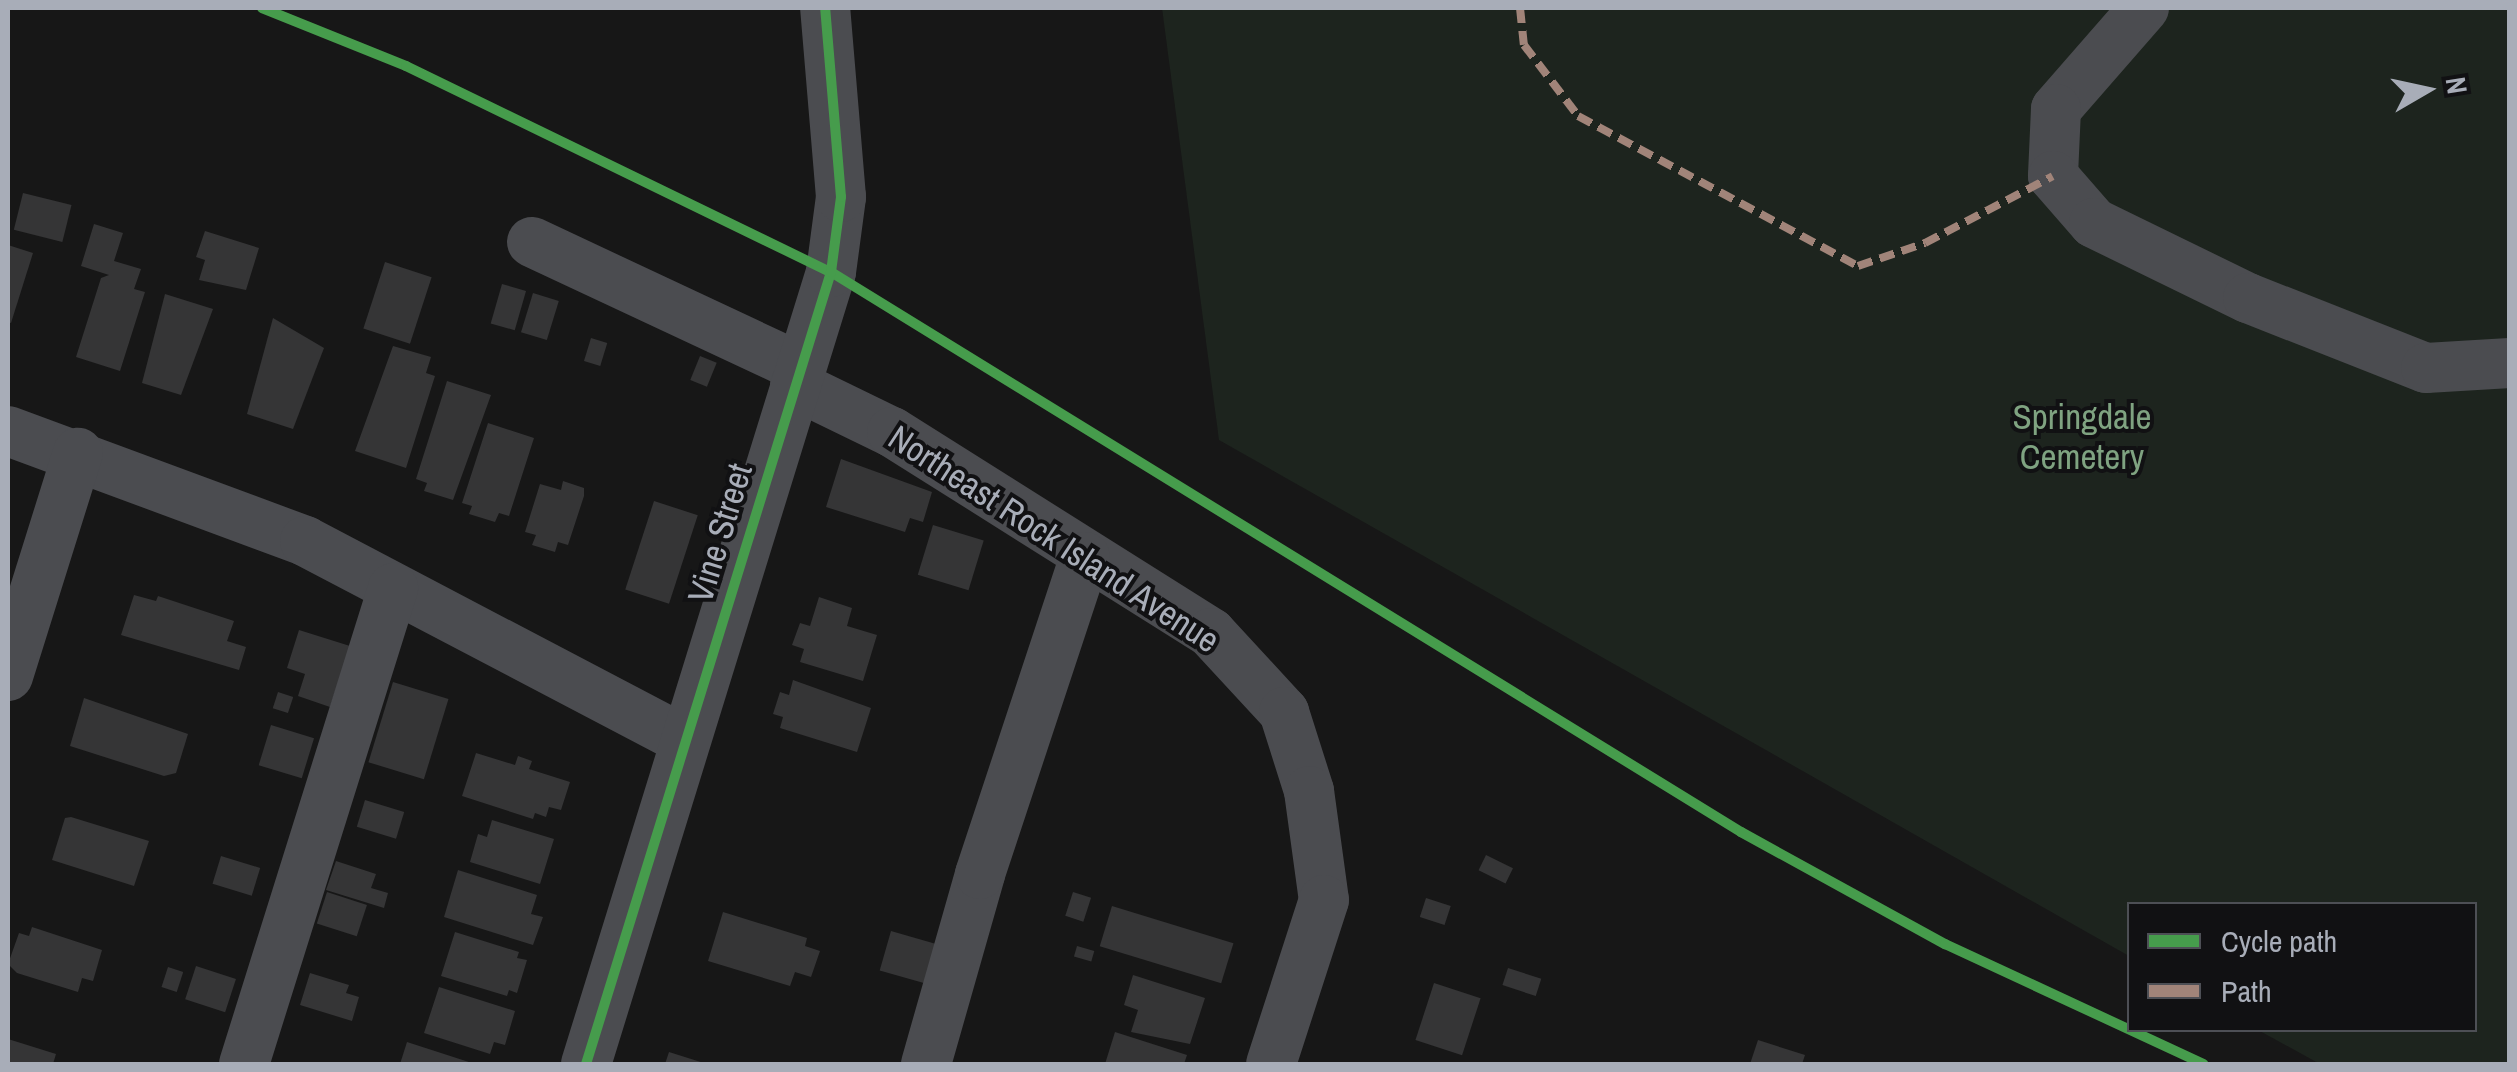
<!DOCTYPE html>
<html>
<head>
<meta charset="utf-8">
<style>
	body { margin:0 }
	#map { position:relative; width:2517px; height:1072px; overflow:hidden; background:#171717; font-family:"Archivo Narrow",sans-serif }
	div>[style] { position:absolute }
	.green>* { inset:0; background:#1d241e }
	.building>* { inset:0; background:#353536; transform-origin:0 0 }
	.minor>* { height:50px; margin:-25px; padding:0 25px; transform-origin:25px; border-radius:25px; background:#4b4c50 }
	.quiet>* { height:8px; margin-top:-4px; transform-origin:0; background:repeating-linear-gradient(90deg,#a18479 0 15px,transparent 0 23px) }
	.cycleway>* { height:10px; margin:-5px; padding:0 5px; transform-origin:5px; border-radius:5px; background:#469c4c }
	span { translate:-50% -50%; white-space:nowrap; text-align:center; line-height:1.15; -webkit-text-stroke:8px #111113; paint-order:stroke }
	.park-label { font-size:35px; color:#7fa381 }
	.street-label { font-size:35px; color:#a8adb8 }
	.frame { position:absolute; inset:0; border:10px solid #a8adb8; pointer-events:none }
	.legend { position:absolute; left:2127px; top:902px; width:350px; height:130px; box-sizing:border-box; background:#111113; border:2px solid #4d4f55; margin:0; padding:12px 18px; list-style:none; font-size:30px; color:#a8adb8 }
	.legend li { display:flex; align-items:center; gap:20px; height:50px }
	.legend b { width:50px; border:2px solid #4d4f55 }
	.north { position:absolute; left:2377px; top:40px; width:100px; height:100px; -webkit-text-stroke:8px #111113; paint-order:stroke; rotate:81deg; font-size:28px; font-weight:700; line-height:40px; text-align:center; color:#a8adb8 }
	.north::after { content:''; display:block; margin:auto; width:35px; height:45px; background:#a8adb8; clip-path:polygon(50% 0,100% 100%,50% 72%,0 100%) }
</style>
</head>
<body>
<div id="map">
	<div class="green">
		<i style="clip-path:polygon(1162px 8px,2509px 8px,2509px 1064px,2320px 1064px,2258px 1030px,2474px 1030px,2474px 904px,2130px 904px,2129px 956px,1219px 440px)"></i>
	</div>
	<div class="building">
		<i style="left:23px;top:193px;width:50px;height:38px;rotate:14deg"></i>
		<i style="clip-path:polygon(94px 224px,123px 233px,114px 261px,141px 269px,134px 289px,145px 292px,120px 371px,76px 357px,101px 278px,109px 275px,81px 266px)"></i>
		<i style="clip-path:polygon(205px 231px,259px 248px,246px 290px,199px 280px,205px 260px,196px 257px)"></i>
		<i style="clip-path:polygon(8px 245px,33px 253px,11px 323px,8px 322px)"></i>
		<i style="left:385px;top:262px;width:49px;height:70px;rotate:18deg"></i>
		<i style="left:502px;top:284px;width:25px;height:41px;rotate:16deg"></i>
		<i style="left:533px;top:293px;width:27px;height:41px;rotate:17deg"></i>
		<i style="clip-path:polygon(165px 294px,213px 309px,181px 395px,142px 383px)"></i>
		<i style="clip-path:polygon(273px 318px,324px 348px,293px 429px,247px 414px)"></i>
		<i style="left:591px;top:338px;width:17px;height:24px;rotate:17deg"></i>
		<i style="clip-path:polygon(393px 346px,431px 357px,426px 373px,435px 376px,406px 468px,355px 451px)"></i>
		<i style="left:700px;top:356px;width:18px;height:26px;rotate:22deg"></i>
		<i style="clip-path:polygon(447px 381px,491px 395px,453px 500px,424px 491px,427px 483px,416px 479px)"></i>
		<i style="clip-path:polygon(488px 423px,534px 438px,509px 516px,499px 513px,495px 522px,469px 514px,472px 506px,462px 503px)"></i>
		<i style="clip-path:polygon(841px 459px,932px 492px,923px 522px,910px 518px,905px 532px,826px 507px)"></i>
		<i style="clip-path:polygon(563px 481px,584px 488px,584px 496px,568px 545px,558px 542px,555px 552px,532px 545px,536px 535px,525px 532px,540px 484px,561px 490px)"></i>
		<i style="left:654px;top:501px;width:46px;height:93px;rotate:18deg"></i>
		<i style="left:933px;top:525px;width:53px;height:52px;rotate:17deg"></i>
		<i style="clip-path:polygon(134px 595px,156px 601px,158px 596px,234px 621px,227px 641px,246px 647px,239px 670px,121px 635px)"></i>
		<i style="clip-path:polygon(819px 597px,852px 608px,847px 626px,877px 635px,863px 681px,800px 662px,804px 649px,792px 645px,800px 623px,810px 626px)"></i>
		<i style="clip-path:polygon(299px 630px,350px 646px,330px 707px,298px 696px,305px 674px,287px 668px)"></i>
		<i style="clip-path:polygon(793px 680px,871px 708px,857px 752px,780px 728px,783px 717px,773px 714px,780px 692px,789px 695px)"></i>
		<i style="left:393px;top:682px;width:58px;height:84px;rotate:17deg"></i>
		<i style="left:278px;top:692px;width:16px;height:17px;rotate:18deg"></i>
		<i style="clip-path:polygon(84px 698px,188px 734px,176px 773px,164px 776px,70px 746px)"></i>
		<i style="left:271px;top:725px;width:45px;height:42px;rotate:17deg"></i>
		<i style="clip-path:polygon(476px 753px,515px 765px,518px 756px,532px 761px,529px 769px,570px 782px,561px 810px,549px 807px,546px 817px,535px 813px,533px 819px,462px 796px)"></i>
		<i style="left:365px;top:800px;width:41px;height:28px;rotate:17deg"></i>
		<i style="clip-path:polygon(71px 817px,149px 841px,134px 886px,52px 860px,65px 818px)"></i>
		<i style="clip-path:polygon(492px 820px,554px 839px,540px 884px,470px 862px,478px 834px,487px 837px)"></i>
		<i style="left:1486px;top:855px;width:30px;height:17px;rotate:26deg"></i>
		<i style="left:221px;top:856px;width:41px;height:29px;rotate:17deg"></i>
		<i style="clip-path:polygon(336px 861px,376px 874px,371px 888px,388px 893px,384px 908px,326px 890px)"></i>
		<i style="clip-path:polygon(458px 870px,537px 895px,531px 914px,543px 917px,533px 945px,444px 917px)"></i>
		<i style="left:327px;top:892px;width:42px;height:33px;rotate:18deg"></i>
		<i style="left:1073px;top:892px;width:19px;height:25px;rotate:18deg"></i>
		<i style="left:1426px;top:898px;width:26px;height:20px;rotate:18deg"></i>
		<i style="left:1112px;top:906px;width:127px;height:42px;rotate:17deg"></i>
		<i style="clip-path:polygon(723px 912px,807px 938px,805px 946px,820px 951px,811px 977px,795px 972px,790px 986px,708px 961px)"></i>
		<i style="clip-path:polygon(32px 927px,102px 950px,93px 981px,82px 978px,78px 992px,17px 973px,8px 964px,19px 933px,29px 936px)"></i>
		<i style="left:891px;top:931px;width:55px;height:41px;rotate:16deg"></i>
		<i style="clip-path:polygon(455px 932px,519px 952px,517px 958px,527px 960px,517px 993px,509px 990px,507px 996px,441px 976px)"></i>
		<i style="left:1077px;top:946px;width:18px;height:11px;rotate:16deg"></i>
		<i style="left:196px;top:966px;width:42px;height:35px;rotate:18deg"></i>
		<i style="left:168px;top:967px;width:16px;height:21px;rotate:18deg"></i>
		<i style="left:1508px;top:968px;width:35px;height:18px;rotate:18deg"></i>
		<i style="clip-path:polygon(310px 973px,349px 985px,346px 993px,359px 997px,352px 1021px,300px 1005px)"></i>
		<i style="clip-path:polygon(1133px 975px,1205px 998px,1190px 1044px,1131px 1032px,1138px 1010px,1124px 1005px)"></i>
		<i style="left:1434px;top:983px;width:49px;height:60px;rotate:18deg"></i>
		<i style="clip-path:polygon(439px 987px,515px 1011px,505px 1045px,494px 1042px,490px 1054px,424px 1033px)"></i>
		<i style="clip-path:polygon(1115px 1032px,1187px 1055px,1184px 1064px,1105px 1064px)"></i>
		<i style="clip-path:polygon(8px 1039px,56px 1054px,53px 1064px,8px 1064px)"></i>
		<i style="clip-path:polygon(1758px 1040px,1805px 1055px,1802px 1064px,1750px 1064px)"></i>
		<i style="clip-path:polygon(407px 1042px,475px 1064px,400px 1064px)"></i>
		<i style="clip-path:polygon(669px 1052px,707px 1064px,665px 1064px)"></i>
	</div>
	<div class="minor">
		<i style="left:2144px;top:8px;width:134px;rotate:131.1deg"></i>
		<i style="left:2056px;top:109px;width:67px;rotate:92.6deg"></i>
		<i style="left:2053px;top:176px;width:62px;rotate:48.9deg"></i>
		<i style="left:2094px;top:223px;width:171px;rotate:26deg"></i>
		<i style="left:2248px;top:298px;width:191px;rotate:21.5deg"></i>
		<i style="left:2426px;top:368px;width:84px;rotate:-3.4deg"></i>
		<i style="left:532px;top:242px;width:297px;rotate:25.1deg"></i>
		<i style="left:795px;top:385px;width:108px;rotate:25.9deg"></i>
		<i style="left:892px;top:432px;width:377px;rotate:32.2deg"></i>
		<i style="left:1211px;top:633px;width:108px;rotate:47.3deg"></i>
		<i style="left:1284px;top:712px;width:83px;rotate:72.4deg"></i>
		<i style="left:1309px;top:791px;width:110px;rotate:82.2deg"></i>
		<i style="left:1324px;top:900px;width:172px;rotate:107.9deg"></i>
		<i style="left:8px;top:431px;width:317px;rotate:20.3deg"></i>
		<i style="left:305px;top:541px;width:428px;rotate:27.7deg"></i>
		<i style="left:8px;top:676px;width:234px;rotate:-72.6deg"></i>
		<i style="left:244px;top:1064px;width:499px;rotate:-72.6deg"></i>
		<i style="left:586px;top:1064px;width:829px;rotate:-72.81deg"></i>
		<i style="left:831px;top:272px;width:76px;rotate:-82.4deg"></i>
		<i style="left:841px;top:197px;width:190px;rotate:-94.8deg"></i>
		<i style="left:926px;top:1064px;width:198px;rotate:-74.1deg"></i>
		<i style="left:980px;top:874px;width:334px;rotate:-71.7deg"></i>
	</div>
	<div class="quiet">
		<i style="left:1520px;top:8px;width:37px;rotate:84deg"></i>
		<i style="left:1524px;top:45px;width:89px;rotate:52.7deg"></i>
		<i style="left:1578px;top:116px;width:318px;rotate:28.2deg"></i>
		<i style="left:1858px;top:266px;width:71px;rotate:-18.9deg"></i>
		<i style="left:1925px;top:243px;width:144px;rotate:-27.6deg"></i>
	</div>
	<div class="cycleway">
		<i style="left:262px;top:8px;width:155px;rotate:21.9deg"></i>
		<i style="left:406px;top:66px;width:472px;rotate:25.9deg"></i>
		<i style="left:831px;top:272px;width:1069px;rotate:31.61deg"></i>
		<i style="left:1741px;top:832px;width:233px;rotate:28.8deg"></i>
		<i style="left:1945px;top:944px;width:285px;rotate:24.9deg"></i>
		<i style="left:586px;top:1064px;width:829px;rotate:-72.81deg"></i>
		<i style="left:831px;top:272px;width:76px;rotate:-82.4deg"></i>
		<i style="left:841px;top:197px;width:190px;rotate:-94.8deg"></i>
	</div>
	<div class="park-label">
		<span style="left:2082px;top:437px">Springdale<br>Cemetery</span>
	</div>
	<div class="street-label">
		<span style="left:720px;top:533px;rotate:-73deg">Vine Street</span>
		<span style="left:1054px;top:539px;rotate:33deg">Northeast Rock Island Avenue</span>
	</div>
	<div class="frame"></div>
	<ul class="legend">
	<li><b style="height:12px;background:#469c4c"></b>Cycle path</li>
	<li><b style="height:12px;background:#a18479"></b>Path</li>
	</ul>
	<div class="north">N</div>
</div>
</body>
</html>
